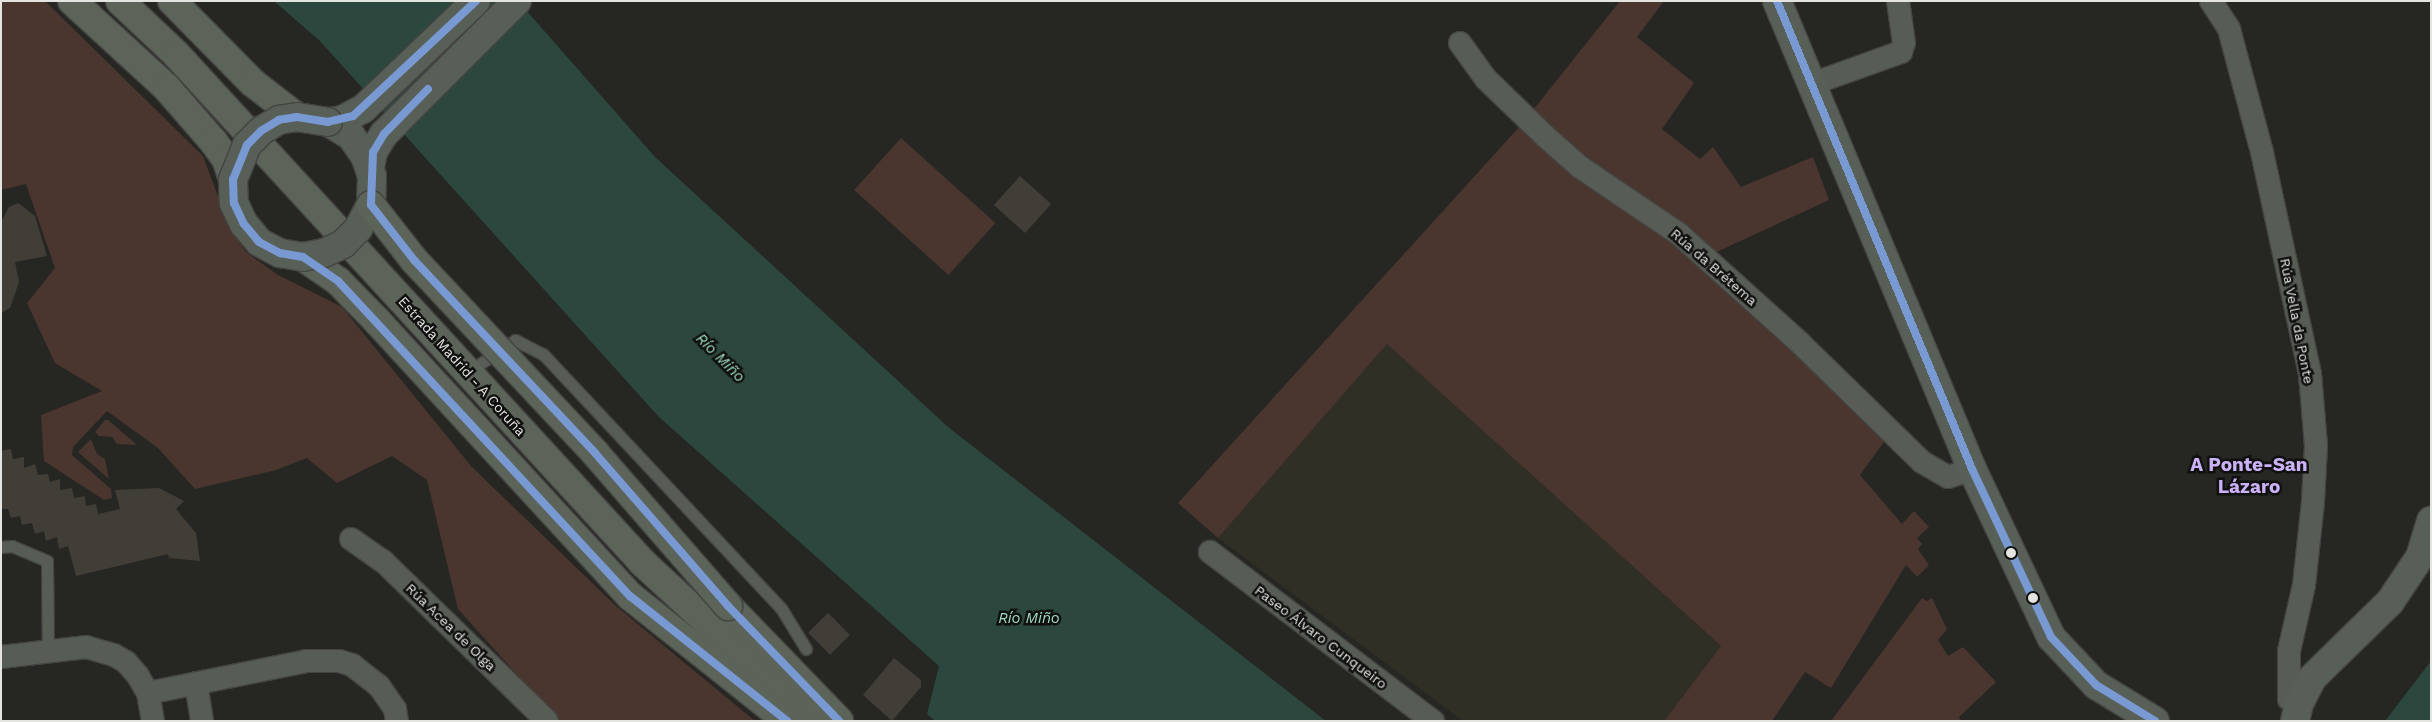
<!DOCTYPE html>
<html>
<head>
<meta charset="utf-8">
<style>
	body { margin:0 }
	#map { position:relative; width:2432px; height:722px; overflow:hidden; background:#262623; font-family:"Work Sans",sans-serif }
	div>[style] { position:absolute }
	.built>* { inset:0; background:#302f26 }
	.green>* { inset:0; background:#4a362e; transform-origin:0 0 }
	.water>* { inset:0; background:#2c483e }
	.building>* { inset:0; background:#413e38; transform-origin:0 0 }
	.roads { filter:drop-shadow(1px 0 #444442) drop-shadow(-1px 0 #444442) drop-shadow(0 1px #444442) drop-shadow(0 -1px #444442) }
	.lane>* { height:11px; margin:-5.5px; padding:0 5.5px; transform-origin:5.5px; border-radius:5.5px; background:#575c55 }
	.street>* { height:22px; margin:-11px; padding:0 11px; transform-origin:11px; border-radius:11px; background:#575c55 }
	.secondary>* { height:28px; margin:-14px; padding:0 14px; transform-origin:14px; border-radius:14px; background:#585f56 }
	.highway>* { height:28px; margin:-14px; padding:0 14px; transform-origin:14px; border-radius:14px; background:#5c6359 }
	.bridges { filter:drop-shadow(1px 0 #444442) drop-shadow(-1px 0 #444442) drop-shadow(0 1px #444442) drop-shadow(0 -1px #444442) }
	.secondary-bridge>* { height:28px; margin:-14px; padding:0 14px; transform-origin:14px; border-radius:14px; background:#585f56 }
	.highway-bridge>* { height:28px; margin:-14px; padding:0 14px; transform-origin:14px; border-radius:14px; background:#5c6359 }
	.bus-1>* { height:8px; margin:-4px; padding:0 4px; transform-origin:4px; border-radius:4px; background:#7899d2 }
	.dots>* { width:14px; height:14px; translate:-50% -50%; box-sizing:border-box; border:2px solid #10100e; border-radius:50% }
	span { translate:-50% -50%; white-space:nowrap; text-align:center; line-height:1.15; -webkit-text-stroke:5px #10100e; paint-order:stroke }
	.street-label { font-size:14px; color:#e4e4e1 }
	.water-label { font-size:15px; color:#a0dfc9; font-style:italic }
	.district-label { font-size:19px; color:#cbb2f8; font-weight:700 }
	.frame { position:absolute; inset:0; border:2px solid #e4e4e1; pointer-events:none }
</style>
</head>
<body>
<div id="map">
	<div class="built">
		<i style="clip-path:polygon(1387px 344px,1721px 646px,1664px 721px,1463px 721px,1218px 538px)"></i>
	</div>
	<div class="green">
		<i style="clip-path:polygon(1px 1px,45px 1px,203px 156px,229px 226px,246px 252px,278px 275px,342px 307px,471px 466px,616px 606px,755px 721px,559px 721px,458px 609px,427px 480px,392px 456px,337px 483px,307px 458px,276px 470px,195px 489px,158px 448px,107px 411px,73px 447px,72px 455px,111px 489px,112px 498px,104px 500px,44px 461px,41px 415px,102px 391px,55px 363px,27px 303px,55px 268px,26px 184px,1px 190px)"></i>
		<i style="clip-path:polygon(1620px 1px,1664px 1px,1637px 37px,1694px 83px,1662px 129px,1700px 159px,1713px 147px,1741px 187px,1813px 157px,1829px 200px,1710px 255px,1529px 115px)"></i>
		<i style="clip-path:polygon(1521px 125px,1657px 227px,1889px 435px,1860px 475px,1902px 524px,1914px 511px,1929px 527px,1917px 538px,1922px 544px,1918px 549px,1929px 565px,1917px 577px,1906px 565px,1831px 688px,1805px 672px,1772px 721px,1664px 721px,1721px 646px,1387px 344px,1218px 538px,1178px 503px)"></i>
		<i style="left:901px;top:138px;width:127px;height:70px;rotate:42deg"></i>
		<i style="clip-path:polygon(105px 420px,108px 420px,137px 445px,117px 444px,112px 437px,99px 436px,95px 432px)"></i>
		<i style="clip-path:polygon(91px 439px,97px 454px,105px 459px,109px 479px,78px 452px)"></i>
		<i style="clip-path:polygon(1922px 598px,1927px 601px,1932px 598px,1947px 629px,1938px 640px,1948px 656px,1963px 647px,1996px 682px,1959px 717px,1961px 721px,1831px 721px)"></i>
	</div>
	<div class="water">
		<i style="clip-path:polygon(274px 1px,518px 1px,655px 157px,948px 427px,1326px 721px,935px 721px,927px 714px,939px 666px,659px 417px,320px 41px)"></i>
		<i style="clip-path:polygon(2431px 661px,2431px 721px,2385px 721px)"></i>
	</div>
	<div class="building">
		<i style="left:1020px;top:176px;width:42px;height:39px;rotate:42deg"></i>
		<i style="clip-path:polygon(18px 203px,35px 216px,47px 256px,15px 262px,19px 282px,10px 308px,1px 313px,1px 222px,9px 207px)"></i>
		<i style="clip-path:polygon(11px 449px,13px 459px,24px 457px,24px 468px,35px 464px,38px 475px,48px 474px,50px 482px,60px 479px,60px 490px,72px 488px,74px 498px,85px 496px,86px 506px,96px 504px,98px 514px,120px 509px,115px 490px,159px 488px,184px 501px,176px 509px,196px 533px,200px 561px,169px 558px,168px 554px,76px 576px,68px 546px,59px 549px,57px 537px,46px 541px,44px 531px,35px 534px,32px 523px,22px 525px,20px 516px,11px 518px,8px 509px,1px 509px,1px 451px)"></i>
		<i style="left:828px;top:613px;width:31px;height:28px;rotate:45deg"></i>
		<i style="clip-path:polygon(894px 658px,921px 680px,921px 687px,892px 721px,863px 695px)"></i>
	</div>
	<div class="roads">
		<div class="lane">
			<i style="left:468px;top:372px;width:57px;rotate:-34.2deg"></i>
			<i style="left:515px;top:340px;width:31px;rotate:27deg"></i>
			<i style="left:543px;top:354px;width:348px;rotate:46.9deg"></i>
			<i style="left:781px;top:608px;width:48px;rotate:58.6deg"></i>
			<i style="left:1px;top:547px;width:11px;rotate:-5deg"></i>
			<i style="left:12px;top:546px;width:38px;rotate:23deg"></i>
			<i style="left:47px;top:561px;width:91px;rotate:89.4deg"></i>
		</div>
		<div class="street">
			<i style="left:2211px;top:1px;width:33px;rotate:57deg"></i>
			<i style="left:2229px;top:29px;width:127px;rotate:75deg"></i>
			<i style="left:2262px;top:152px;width:227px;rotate:77.8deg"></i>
			<i style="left:2310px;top:374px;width:72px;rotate:85.2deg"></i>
			<i style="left:2316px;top:446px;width:56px;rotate:93.1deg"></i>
			<i style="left:2313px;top:502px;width:83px;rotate:96.2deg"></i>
			<i style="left:2304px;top:585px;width:68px;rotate:102.8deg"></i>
			<i style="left:2289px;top:651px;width:48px;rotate:90deg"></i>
			<i style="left:2289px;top:699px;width:11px;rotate:27deg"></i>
			<i style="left:1460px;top:43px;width:44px;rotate:54.2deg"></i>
			<i style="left:1486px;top:79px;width:83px;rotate:44deg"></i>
			<i style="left:1546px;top:137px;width:45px;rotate:41.4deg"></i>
			<i style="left:1580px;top:167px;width:120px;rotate:34.1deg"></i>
			<i style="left:1679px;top:234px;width:163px;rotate:42deg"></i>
			<i style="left:1800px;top:343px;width:170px;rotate:44.3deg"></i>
			<i style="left:1922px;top:462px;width:30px;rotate:30deg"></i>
			<i style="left:1948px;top:477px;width:25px;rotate:-18deg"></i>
			<i style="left:1812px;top:84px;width:95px;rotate:-19.8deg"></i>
			<i style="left:1901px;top:52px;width:9px;rotate:-72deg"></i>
			<i style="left:1904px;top:43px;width:42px;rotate:-98.1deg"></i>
			<i style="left:351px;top:539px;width:39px;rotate:35deg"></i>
			<i style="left:383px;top:561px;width:229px;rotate:44.3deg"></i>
			<i style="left:1210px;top:552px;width:280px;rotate:37.2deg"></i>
			<i style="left:1px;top:657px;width:86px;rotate:-6.7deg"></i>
			<i style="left:86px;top:647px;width:29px;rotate:16deg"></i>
			<i style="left:114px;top:655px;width:14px;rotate:30deg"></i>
			<i style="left:126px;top:662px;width:18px;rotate:49deg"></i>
			<i style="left:138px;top:676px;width:20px;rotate:60deg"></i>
			<i style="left:148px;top:693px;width:28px;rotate:80deg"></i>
			<i style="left:196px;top:683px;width:38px;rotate:81deg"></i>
			<i style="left:148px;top:693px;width:161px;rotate:-11.4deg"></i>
			<i style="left:306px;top:661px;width:33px"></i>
			<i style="left:339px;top:661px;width:14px;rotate:17deg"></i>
			<i style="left:352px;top:665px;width:34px;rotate:38deg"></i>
			<i style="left:379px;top:686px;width:28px;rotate:55deg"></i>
			<i style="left:395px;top:709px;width:12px;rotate:81deg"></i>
		</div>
		<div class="secondary">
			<i style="left:1777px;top:1px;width:507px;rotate:67.38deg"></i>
			<i style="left:1972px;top:469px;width:186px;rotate:64.8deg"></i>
			<i style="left:2051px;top:637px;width:66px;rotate:46.8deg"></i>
			<i style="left:2096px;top:685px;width:69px;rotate:31.4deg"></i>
			<i style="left:328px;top:122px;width:14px;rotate:-8deg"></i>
			<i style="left:342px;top:120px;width:24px;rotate:-28deg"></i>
			<i style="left:363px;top:109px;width:156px;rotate:-43.7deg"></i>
			<i style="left:328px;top:122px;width:27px;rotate:31deg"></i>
			<i style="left:351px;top:136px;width:24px;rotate:55deg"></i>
			<i style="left:365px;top:156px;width:21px;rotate:71deg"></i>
			<i style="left:372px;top:176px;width:29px;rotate:92deg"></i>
			<i style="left:370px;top:167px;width:15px;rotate:-79deg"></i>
			<i style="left:373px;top:152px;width:21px;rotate:-59deg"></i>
			<i style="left:384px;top:134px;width:188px;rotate:-45deg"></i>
			<i style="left:2295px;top:721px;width:17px;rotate:-77deg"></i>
			<i style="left:2299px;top:704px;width:29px;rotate:-63deg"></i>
			<i style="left:2312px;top:678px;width:109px;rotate:-44.3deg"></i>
			<i style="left:2390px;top:602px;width:54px;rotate:-56.3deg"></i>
			<i style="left:2420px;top:557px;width:38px;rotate:-73deg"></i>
		</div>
		<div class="highway">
			<i style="left:72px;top:1px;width:127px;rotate:42.5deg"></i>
			<i style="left:166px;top:87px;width:72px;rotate:49deg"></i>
			<i style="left:213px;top:141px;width:22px;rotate:54deg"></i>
			<i style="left:226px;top:159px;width:21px;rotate:71deg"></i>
			<i style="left:120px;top:1px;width:77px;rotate:43.4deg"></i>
			<i style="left:176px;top:54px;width:691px;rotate:47.46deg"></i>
			<i style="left:643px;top:563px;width:233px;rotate:42.7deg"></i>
			<i style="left:172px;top:1px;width:115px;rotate:45.4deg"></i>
			<i style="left:253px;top:83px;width:56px;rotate:37.7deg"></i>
			<i style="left:303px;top:257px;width:42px;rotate:34.4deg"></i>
			<i style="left:338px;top:281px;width:57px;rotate:45.7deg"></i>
			<i style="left:378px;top:322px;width:372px;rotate:47.4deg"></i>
			<i style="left:630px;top:596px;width:201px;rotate:38.5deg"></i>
			<i style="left:728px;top:606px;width:160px;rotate:46deg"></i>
		</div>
	</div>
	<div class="bridges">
		<div class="secondary-bridge">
			<i style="left:328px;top:122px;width:31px;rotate:-171deg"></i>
			<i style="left:297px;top:117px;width:18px;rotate:171deg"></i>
			<i style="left:279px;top:120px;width:21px;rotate:149deg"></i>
			<i style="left:261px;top:131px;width:20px;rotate:135deg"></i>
			<i style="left:247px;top:145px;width:37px;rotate:112deg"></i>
			<i style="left:233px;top:179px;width:24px;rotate:88deg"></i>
			<i style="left:234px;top:203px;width:23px;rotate:65deg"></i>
			<i style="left:244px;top:224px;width:23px;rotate:50deg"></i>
			<i style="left:259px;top:242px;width:24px;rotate:28deg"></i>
			<i style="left:280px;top:253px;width:23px;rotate:10deg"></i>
			<i style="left:303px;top:257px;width:21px;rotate:-11deg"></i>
			<i style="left:324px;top:253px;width:21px;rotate:-25deg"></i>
			<i style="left:343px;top:244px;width:21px;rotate:-45deg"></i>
			<i style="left:358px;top:229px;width:27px;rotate:-62deg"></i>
		</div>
		<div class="highway-bridge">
			<i style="left:371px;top:205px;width:70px;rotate:52deg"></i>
			<i style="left:414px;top:260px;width:265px;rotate:46.8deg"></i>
			<i style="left:595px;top:453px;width:203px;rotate:49deg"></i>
		</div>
	</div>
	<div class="bus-1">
		<i style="left:476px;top:1px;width:168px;rotate:136.9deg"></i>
		<i style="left:353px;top:116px;width:26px;rotate:167deg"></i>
		<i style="left:328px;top:122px;width:31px;rotate:-171deg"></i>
		<i style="left:297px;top:117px;width:18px;rotate:171deg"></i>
		<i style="left:279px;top:120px;width:21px;rotate:149deg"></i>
		<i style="left:261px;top:131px;width:20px;rotate:135deg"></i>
		<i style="left:247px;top:145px;width:37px;rotate:112deg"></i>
		<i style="left:233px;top:179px;width:24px;rotate:88deg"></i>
		<i style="left:234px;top:203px;width:23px;rotate:65deg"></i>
		<i style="left:244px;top:224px;width:23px;rotate:50deg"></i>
		<i style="left:259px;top:242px;width:24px;rotate:28deg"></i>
		<i style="left:280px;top:253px;width:23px;rotate:10deg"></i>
		<i style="left:303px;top:257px;width:42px;rotate:34.4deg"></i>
		<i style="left:338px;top:281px;width:430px;rotate:47.2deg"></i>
		<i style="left:630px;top:596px;width:201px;rotate:38.5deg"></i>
		<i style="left:1777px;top:1px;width:507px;rotate:67.38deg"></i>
		<i style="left:1972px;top:469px;width:186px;rotate:64.8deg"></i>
		<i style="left:2051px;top:637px;width:66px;rotate:46.8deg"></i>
		<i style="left:2096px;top:685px;width:69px;rotate:31.4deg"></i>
		<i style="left:428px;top:89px;width:63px;rotate:134.4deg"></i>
		<i style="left:384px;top:134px;width:21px;rotate:121deg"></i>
		<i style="left:373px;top:152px;width:53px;rotate:92.2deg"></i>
		<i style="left:371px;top:205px;width:70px;rotate:52deg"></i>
		<i style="left:414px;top:260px;width:265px;rotate:46.8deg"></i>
		<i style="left:595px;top:453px;width:203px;rotate:49deg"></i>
		<i style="left:728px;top:606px;width:160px;rotate:46deg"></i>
	</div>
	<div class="dots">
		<i style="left:2011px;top:553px;background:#e4e4e1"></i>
		<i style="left:2033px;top:598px;background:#e4e4e1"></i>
	</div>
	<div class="street-label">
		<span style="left:1714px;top:267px;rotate:41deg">Rúa da Brétema</span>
		<span style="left:2297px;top:321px;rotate:79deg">Rúa Vella da Ponte</span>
		<span style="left:462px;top:366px;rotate:48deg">Estrada Madrid - A Coruña</span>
		<span style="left:451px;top:627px;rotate:44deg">Rúa Acea de Olga</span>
		<span style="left:1321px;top:637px;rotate:37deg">Paseo Álvaro Cunqueiro</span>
	</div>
	<div class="water-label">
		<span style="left:720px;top:358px;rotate:45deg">Río Miño</span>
		<span style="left:1029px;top:619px">Río Miño</span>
	</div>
	<div class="district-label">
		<span style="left:2249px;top:476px">A Ponte-San<br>Lázaro</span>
	</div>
	<div class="frame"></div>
</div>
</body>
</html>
